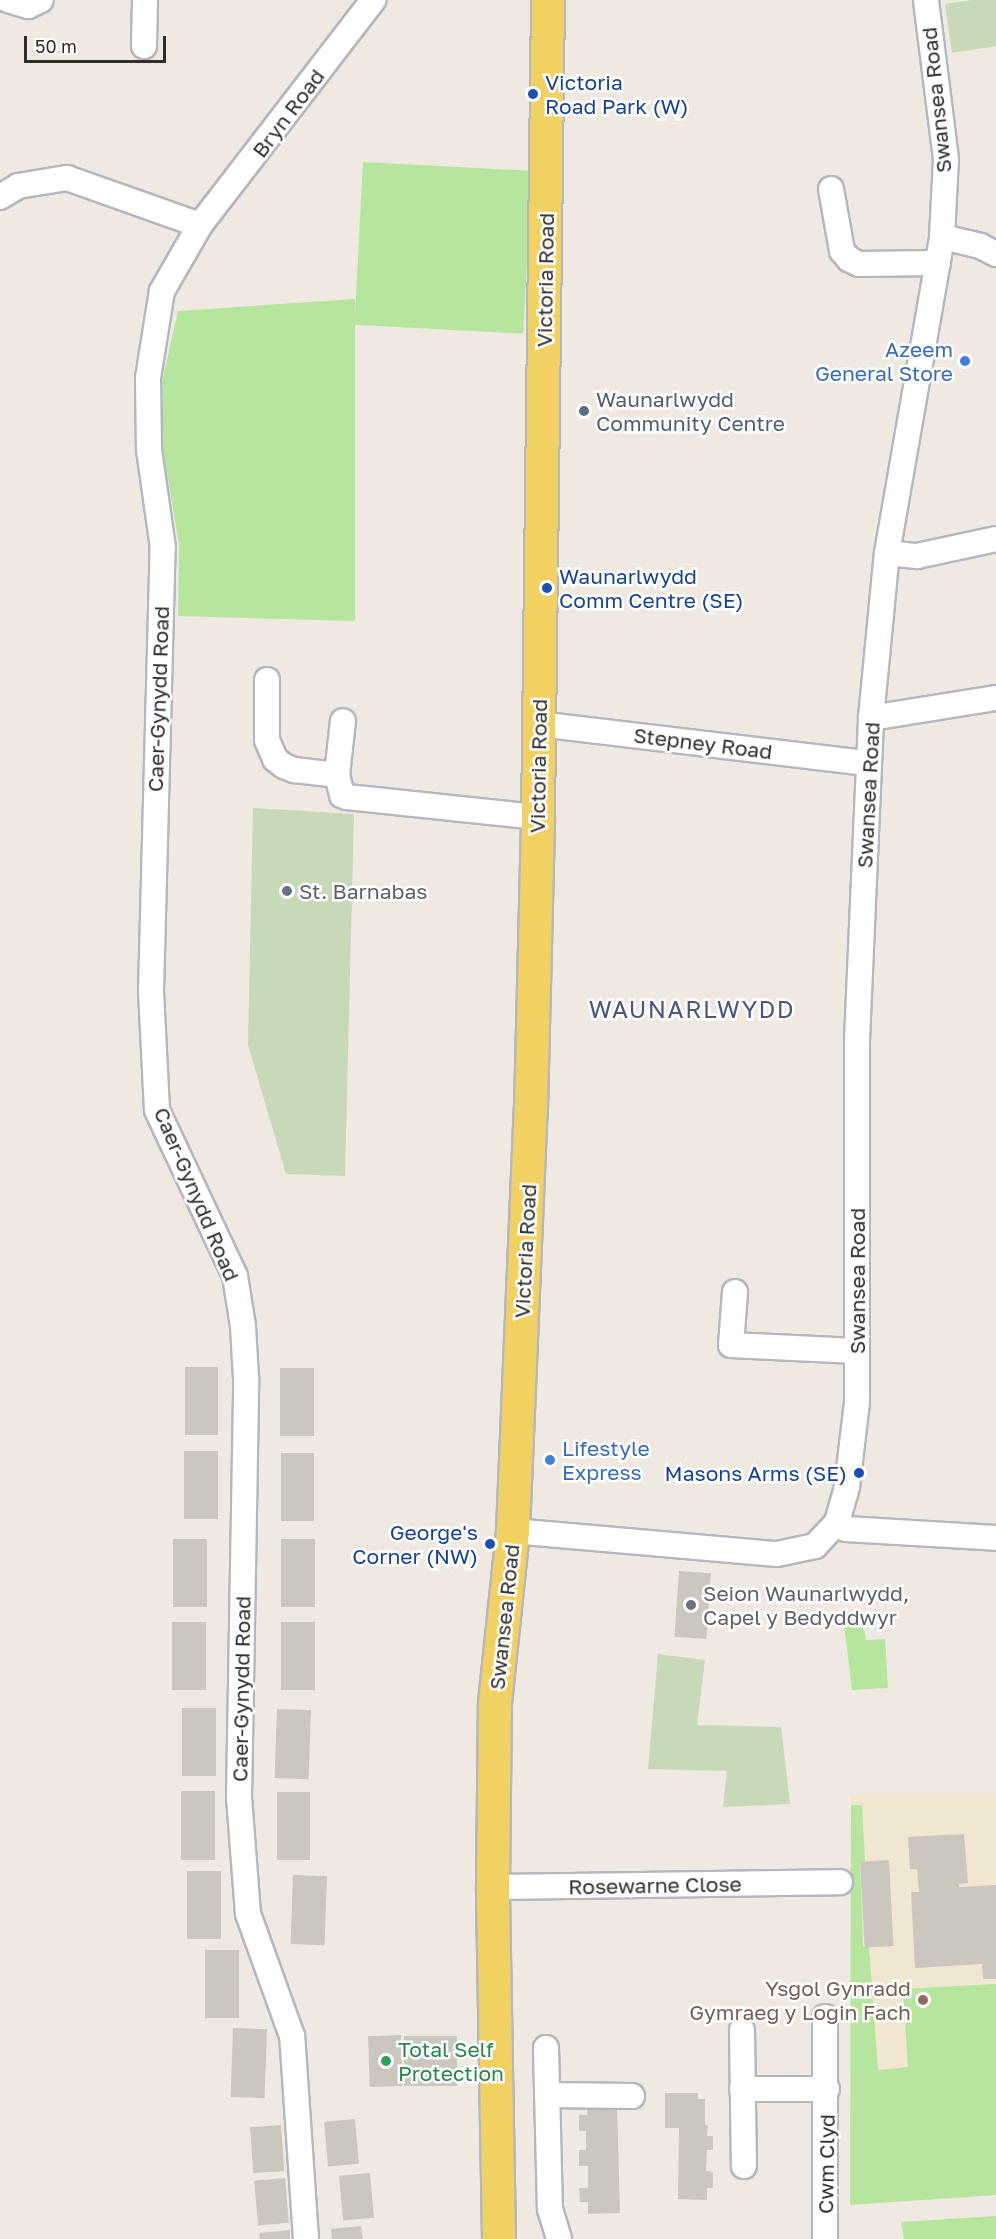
<!DOCTYPE html>
<html>
<head>
<meta charset="utf-8">
<style>
	body { margin:0 }
	#map { position:relative; width:996px; height:2239px; overflow:hidden; background:#efe9e1; font-family:"Golos Text",sans-serif }
	div>[style] { position:absolute }
	.education>* { inset:0; background:#f0e6d1; transform-origin:0 0 }
	.green>* { inset:0; background:#b6e59e; transform-origin:0 0 }
	.cemetery>* { inset:0; background:#c8d9b8 }
	.building>* { inset:0; background:#cbc7bf; transform-origin:0 0 }
	.roads { filter:drop-shadow(2px 0 #b4b7c1) drop-shadow(-2px 0 #b4b7c1) drop-shadow(0 2px #b4b7c1) drop-shadow(0 -2px #b4b7c1) }
	.minor>* { height:24px; margin:-12px; padding:0 12px; transform-origin:12px; border-radius:12px; background:#fff }
	.major>* { height:32px; margin:-16px; padding:0 16px; transform-origin:16px; border-radius:16px; background:#f2d163 }
	.dots>* { width:16px; height:16px; translate:-50% -50%; box-sizing:border-box; border:3px solid #fff; border-radius:50% }
	span { translate:-50% -50%; white-space:nowrap; text-align:center; line-height:1.15; -webkit-text-stroke:5px #fff; paint-order:stroke }
	.transit-label { font-size:21px; color:#164399 }
	.left { translate:0 -50%; text-align:left }
	.right { translate:-100% -50%; text-align:right }
	.street-label { font-size:21px; color:#2e2e2e }
	.shop-label { font-size:21px; color:#366cbe }
	.service-label { font-size:21px; color:#4e5e75 }
	.worship-label { font-size:21px; color:#5b616d }
	.education-label { font-size:21px; color:#785e54 }
	.leisure-label { font-size:21px; color:#27864d }
	.quarter-label { font-size:24px; color:#4d5680; letter-spacing:1.5px }
	.scale { position:absolute; left:24px; top:36px; width:142px; height:27px; box-sizing:border-box; border:3px solid #2e2e2e; border-top:0; padding-left:8px; font-size:18px; line-height:21px; white-space:nowrap; color:#2e2e2e; -webkit-text-stroke:4px #fff; paint-order:stroke }
</style>
</head>
<body>
<div id="map">
	<div class="education">
		<i style="left:996px;top:1794px;width:401px;height:145px;rotate:90deg"></i>
	</div>
	<div class="green">
		<i style="left:363px;top:162px;width:169px;height:163px;rotate:3deg"></i>
		<i style="clip-path:polygon(355px 299px,355px 621px,178px 616px,179px 545px,163px 448px,162px 382px,178px 311px)"></i>
		<i style="clip-path:polygon(863px 1622px,866px 1640px,885px 1639px,888px 1688px,852px 1690px,844px 1624px)"></i>
		<i style="clip-path:polygon(851px 1805px,862px 1805px,865px 1861px,860px 1862px,863px 1947px,869px 1947px,878px 2070px,908px 2067px,903px 1989px,996px 1984px,996px 2195px,850px 2205px)"></i>
		<i style="clip-path:polygon(996px 2216px,996px 2239px,904px 2239px,901px 2222px)"></i>
	</div>
	<div class="cemetery">
		<i style="clip-path:polygon(972px 0,996px 0,996px 46px,952px 53px,945px 4px)"></i>
		<i style="clip-path:polygon(253px 808px,354px 814px,345px 1176px,286px 1174px,248px 1045px)"></i>
		<i style="clip-path:polygon(658px 1654px,705px 1660px,697px 1725px,781px 1727px,790px 1804px,723px 1807px,727px 1771px,648px 1769px)"></i>
	</div>
	<div class="building">
		<i style="left:185px;top:1367px;width:33px;height:68px"></i>
		<i style="left:280px;top:1368px;width:34px;height:68px"></i>
		<i style="left:184px;top:1451px;width:34px;height:68px"></i>
		<i style="left:281px;top:1453px;width:33px;height:68px"></i>
		<i style="left:173px;top:1539px;width:34px;height:68px"></i>
		<i style="left:281px;top:1539px;width:34px;height:68px"></i>
		<i style="left:679px;top:1571px;width:32px;height:66px;rotate:4deg"></i>
		<i style="left:172px;top:1622px;width:34px;height:68px"></i>
		<i style="left:281px;top:1622px;width:34px;height:68px"></i>
		<i style="left:182px;top:1708px;width:34px;height:68px"></i>
		<i style="left:277px;top:1709px;width:34px;height:69px;rotate:2deg"></i>
		<i style="left:181px;top:1791px;width:34px;height:69px"></i>
		<i style="left:277px;top:1792px;width:33px;height:68px"></i>
		<i style="clip-path:polygon(964px 1834px,968px 1883px,959px 1884px,959px 1887px,996px 1885px,996px 1979px,983px 1979px,982px 1964px,915px 1968px,911px 1892px,919px 1892px,917px 1869px,910px 1869px,908px 1837px)"></i>
		<i style="left:889px;top:1860px;width:86px;height:29px;rotate:87deg"></i>
		<i style="left:187px;top:1871px;width:34px;height:68px"></i>
		<i style="left:293px;top:1875px;width:34px;height:69px;rotate:2deg"></i>
		<i style="left:205px;top:1950px;width:34px;height:68px"></i>
		<i style="left:233px;top:2028px;width:34px;height:69px;rotate:2deg"></i>
		<i style="left:401px;top:2035px;width:51px;height:33px;rotate:88deg"></i>
		<i style="left:404px;top:2036px;width:53px;height:50px"></i>
		<i style="clip-path:polygon(665px 2093px,698px 2093px,698px 2099px,705px 2099px,705px 2125px,708px 2125px,707px 2136px,713px 2136px,713px 2150px,707px 2150px,706px 2171px,713px 2172px,713px 2188px,707px 2188px,707px 2200px,678px 2199px,679px 2128px,665px 2128px)"></i>
		<i style="clip-path:polygon(587px 2103px,617px 2103px,620px 2213px,588px 2214px,588px 2202px,580px 2202px,579px 2188px,588px 2188px,588px 2166px,579px 2166px,579px 2150px,586px 2150px,586px 2131px,579px 2131px,579px 2115px,587px 2115px)"></i>
		<i style="left:355px;top:2119px;width:45px;height:31px;rotate:85deg"></i>
		<i style="left:281px;top:2125px;width:46px;height:31px;rotate:86deg"></i>
		<i style="left:370px;top:2173px;width:45px;height:31px;rotate:85deg"></i>
		<i style="left:285px;top:2178px;width:45px;height:31px;rotate:85deg"></i>
		<i style="clip-path:polygon(361px 2226px,363px 2239px,332px 2239px,331px 2229px)"></i>
		<i style="clip-path:polygon(290px 2230px,290px 2239px,260px 2239px,259px 2233px)"></i>
	</div>
	<div class="roads">
		<div class="minor">
			<i style="left:8px;top:0;width:21px;rotate:17deg"></i>
			<i style="left:28px;top:6px;width:14px;rotate:-25deg"></i>
			<i style="left:144px;top:46px;width:46px;rotate:-88.8deg"></i>
			<i style="left:831px;top:189px;width:63px;rotate:79.9deg"></i>
			<i style="left:842px;top:251px;width:11px;rotate:49deg"></i>
			<i style="left:849px;top:259px;width:11px;rotate:27deg"></i>
			<i style="left:859px;top:264px;width:79px;rotate:-0.7deg"></i>
			<i style="left:0;top:197px;width:21px;rotate:-31deg"></i>
			<i style="left:18px;top:186px;width:50px;rotate:-9.3deg"></i>
			<i style="left:67px;top:178px;width:141px;rotate:19.5deg"></i>
			<i style="left:942px;top:237px;width:39px;rotate:13deg"></i>
			<i style="left:980px;top:246px;width:18px;rotate:27deg"></i>
			<i style="left:887px;top:553px;width:30px;rotate:6deg"></i>
			<i style="left:917px;top:556px;width:81px;rotate:-12.1deg"></i>
			<i style="left:267px;top:680px;width:60px;rotate:90deg"></i>
			<i style="left:267px;top:740px;width:21px;rotate:67deg"></i>
			<i style="left:275px;top:759px;width:11px;rotate:38deg"></i>
			<i style="left:284px;top:766px;width:11px;rotate:22deg"></i>
			<i style="left:294px;top:770px;width:43px;rotate:6.6deg"></i>
			<i style="left:337px;top:775px;width:21px;rotate:76deg"></i>
			<i style="left:342px;top:795px;width:5px;rotate:22deg"></i>
			<i style="left:347px;top:797px;width:192px;rotate:6deg"></i>
			<i style="left:871px;top:718px;width:127px;rotate:-9.1deg"></i>
			<i style="left:539px;top:724px;width:331px;rotate:6.8deg"></i>
			<i style="left:337px;top:775px;width:54px;rotate:-83.7deg"></i>
			<i style="left:735px;top:1292px;width:53px;rotate:94.3deg"></i>
			<i style="left:731px;top:1345px;width:126px;rotate:2.7deg"></i>
			<i style="left:837px;top:1522px;width:11px;rotate:38deg"></i>
			<i style="left:846px;top:1529px;width:150px;rotate:3.4deg"></i>
			<i style="left:513px;top:1531px;width:265px;rotate:5deg"></i>
			<i style="left:777px;top:1554px;width:39px;rotate:-12deg"></i>
			<i style="left:815px;top:1546px;width:33px;rotate:-47deg"></i>
			<i style="left:837px;top:1522px;width:37px;rotate:-74deg"></i>
			<i style="left:847px;top:1486px;width:85px;rotate:-83.2deg"></i>
			<i style="left:857px;top:1402px;width:362px;rotate:-90deg"></i>
			<i style="left:857px;top:1040px;width:322px;rotate:-87.5deg"></i>
			<i style="left:871px;top:718px;width:166px;rotate:-84.5deg"></i>
			<i style="left:887px;top:553px;width:321px;rotate:-80.1deg"></i>
			<i style="left:942px;top:237px;width:78px;rotate:-87.1deg"></i>
			<i style="left:946px;top:159px;width:160px;rotate:-97.2deg"></i>
			<i style="left:493px;top:1887px;width:347px;rotate:-0.8deg"></i>
			<i style="left:825px;top:2017px;width:222px;rotate:90deg"></i>
			<i style="left:742px;top:2030px;width:136px;rotate:89.2deg"></i>
			<i style="left:546px;top:2048px;width:161px;rotate:88.6deg"></i>
			<i style="left:550px;top:2209px;width:31px;rotate:73deg"></i>
			<i style="left:742px;top:2089px;width:85px"></i>
			<i style="left:547px;top:2095px;width:85px;rotate:0.7deg"></i>
			<i style="left:306px;top:2239px;width:203px;rotate:-93.9deg"></i>
			<i style="left:292px;top:2036px;width:130px;rotate:-109.8deg"></i>
			<i style="left:248px;top:1914px;width:117px;rotate:-94.4deg"></i>
			<i style="left:239px;top:1797px;width:419px;rotate:-89deg"></i>
			<i style="left:246px;top:1378px;width:52px;rotate:-93.3deg"></i>
			<i style="left:243px;top:1326px;width:51px;rotate:-99.1deg"></i>
			<i style="left:235px;top:1276px;width:183px;rotate:-115.2deg"></i>
			<i style="left:157px;top:1110px;width:118px;rotate:-92.9deg"></i>
			<i style="left:151px;top:992px;width:444px;rotate:-88.5deg"></i>
			<i style="left:163px;top:548px;width:99px;rotate:-98.1deg"></i>
			<i style="left:149px;top:450px;width:72px;rotate:-90.8deg"></i>
			<i style="left:148px;top:378px;width:88px;rotate:-80.9deg"></i>
			<i style="left:162px;top:291px;width:76px;rotate:-60.1deg"></i>
			<i style="left:200px;top:225px;width:284px;rotate:-52.4deg"></i>
		</div>
		<div class="major">
			<i style="left:499px;top:2239px;width:352px;rotate:-91deg"></i>
			<i style="left:493px;top:1887px;width:184px;rotate:-89.4deg"></i>
			<i style="left:495px;top:1703px;width:173px;rotate:-84deg"></i>
			<i style="left:513px;top:1531px;width:422px;rotate:-87.6deg"></i>
			<i style="left:531px;top:1109px;width:292px;rotate:-88.6deg"></i>
			<i style="left:538px;top:817px;width:817px;rotate:-89.3deg"></i>
		</div>
	</div>
	<div class="dots">
		<i style="left:533px;top:94px;background:#1a4fb4"></i>
		<i style="left:965px;top:361px;background:#3f7fe0"></i>
		<i style="left:584px;top:411px;background:#5c6f8a"></i>
		<i style="left:547px;top:588px;background:#1a4fb4"></i>
		<i style="left:287px;top:891px;background:#6b7280"></i>
		<i style="left:550px;top:1460px;background:#3f7fe0"></i>
		<i style="left:859px;top:1473px;background:#1a4fb4"></i>
		<i style="left:490px;top:1544px;background:#1a4fb4"></i>
		<i style="left:691px;top:1605px;background:#6b7280"></i>
		<i style="left:923px;top:2000px;background:#8d6e63"></i>
		<i style="left:386px;top:2061px;background:#2e9e5b"></i>
	</div>
	<div class="transit-label">
		<span class="left" style="left:545px;top:94px">Victoria<br>Road Park (W)</span>
		<span class="left" style="left:559px;top:588px">Waunarlwydd<br>Comm Centre (SE)</span>
		<span class="right" style="left:847px;top:1473px">Masons Arms (SE)</span>
		<span class="right" style="left:478px;top:1544px">George's<br>Corner (NW)</span>
	</div>
	<div class="street-label">
		<span style="left:936px;top:100px;rotate:-96deg">Swansea Road</span>
		<span style="left:288px;top:113px;rotate:-53deg">Bryn Road</span>
		<span style="left:545px;top:280px;rotate:-89deg">Victoria Road</span>
		<span style="left:158px;top:699px;rotate:-88deg">Caer-Gynydd Road</span>
		<span style="left:703px;top:743px;rotate:7deg">Stepney Road</span>
		<span style="left:538px;top:766px;rotate:-89deg">Victoria Road</span>
		<span style="left:868px;top:795px;rotate:-87deg">Swansea Road</span>
		<span style="left:197px;top:1194px;rotate:67deg">Caer-Gynydd Road</span>
		<span style="left:525px;top:1251px;rotate:-87deg">Victoria Road</span>
		<span style="left:857px;top:1281px;rotate:-90deg">Swansea Road</span>
		<span style="left:504px;top:1617px;rotate:-84deg">Swansea Road</span>
		<span style="left:241px;top:1689px;rotate:-89deg">Caer-Gynydd Road</span>
		<span style="left:655px;top:1885px;rotate:-1deg">Rosewarne Close</span>
		<span style="left:826px;top:2164px;rotate:-89deg">Cwm Clyd</span>
	</div>
	<div class="shop-label">
		<span class="right" style="left:953px;top:361px">Azeem<br>General Store</span>
		<span class="left" style="left:562px;top:1460px">Lifestyle<br>Express</span>
	</div>
	<div class="service-label">
		<span class="left" style="left:596px;top:411px">Waunarlwydd<br>Community Centre</span>
	</div>
	<div class="worship-label">
		<span class="left" style="left:299px;top:891px">St. Barnabas</span>
		<span class="left" style="left:703px;top:1605px">Seion Waunarlwydd,<br>Capel y Bedyddwyr</span>
	</div>
	<div class="education-label">
		<span class="right" style="left:911px;top:2000px">Ysgol Gynradd<br>Gymraeg y Login Fach</span>
	</div>
	<div class="leisure-label">
		<span class="left" style="left:398px;top:2061px">Total Self<br>Protection</span>
	</div>
	<div class="quarter-label">
		<span style="left:692px;top:1009px">WAUNARLWYDD</span>
	</div>
	<div class="scale">50 m</div>
</div>
</body>
</html>
